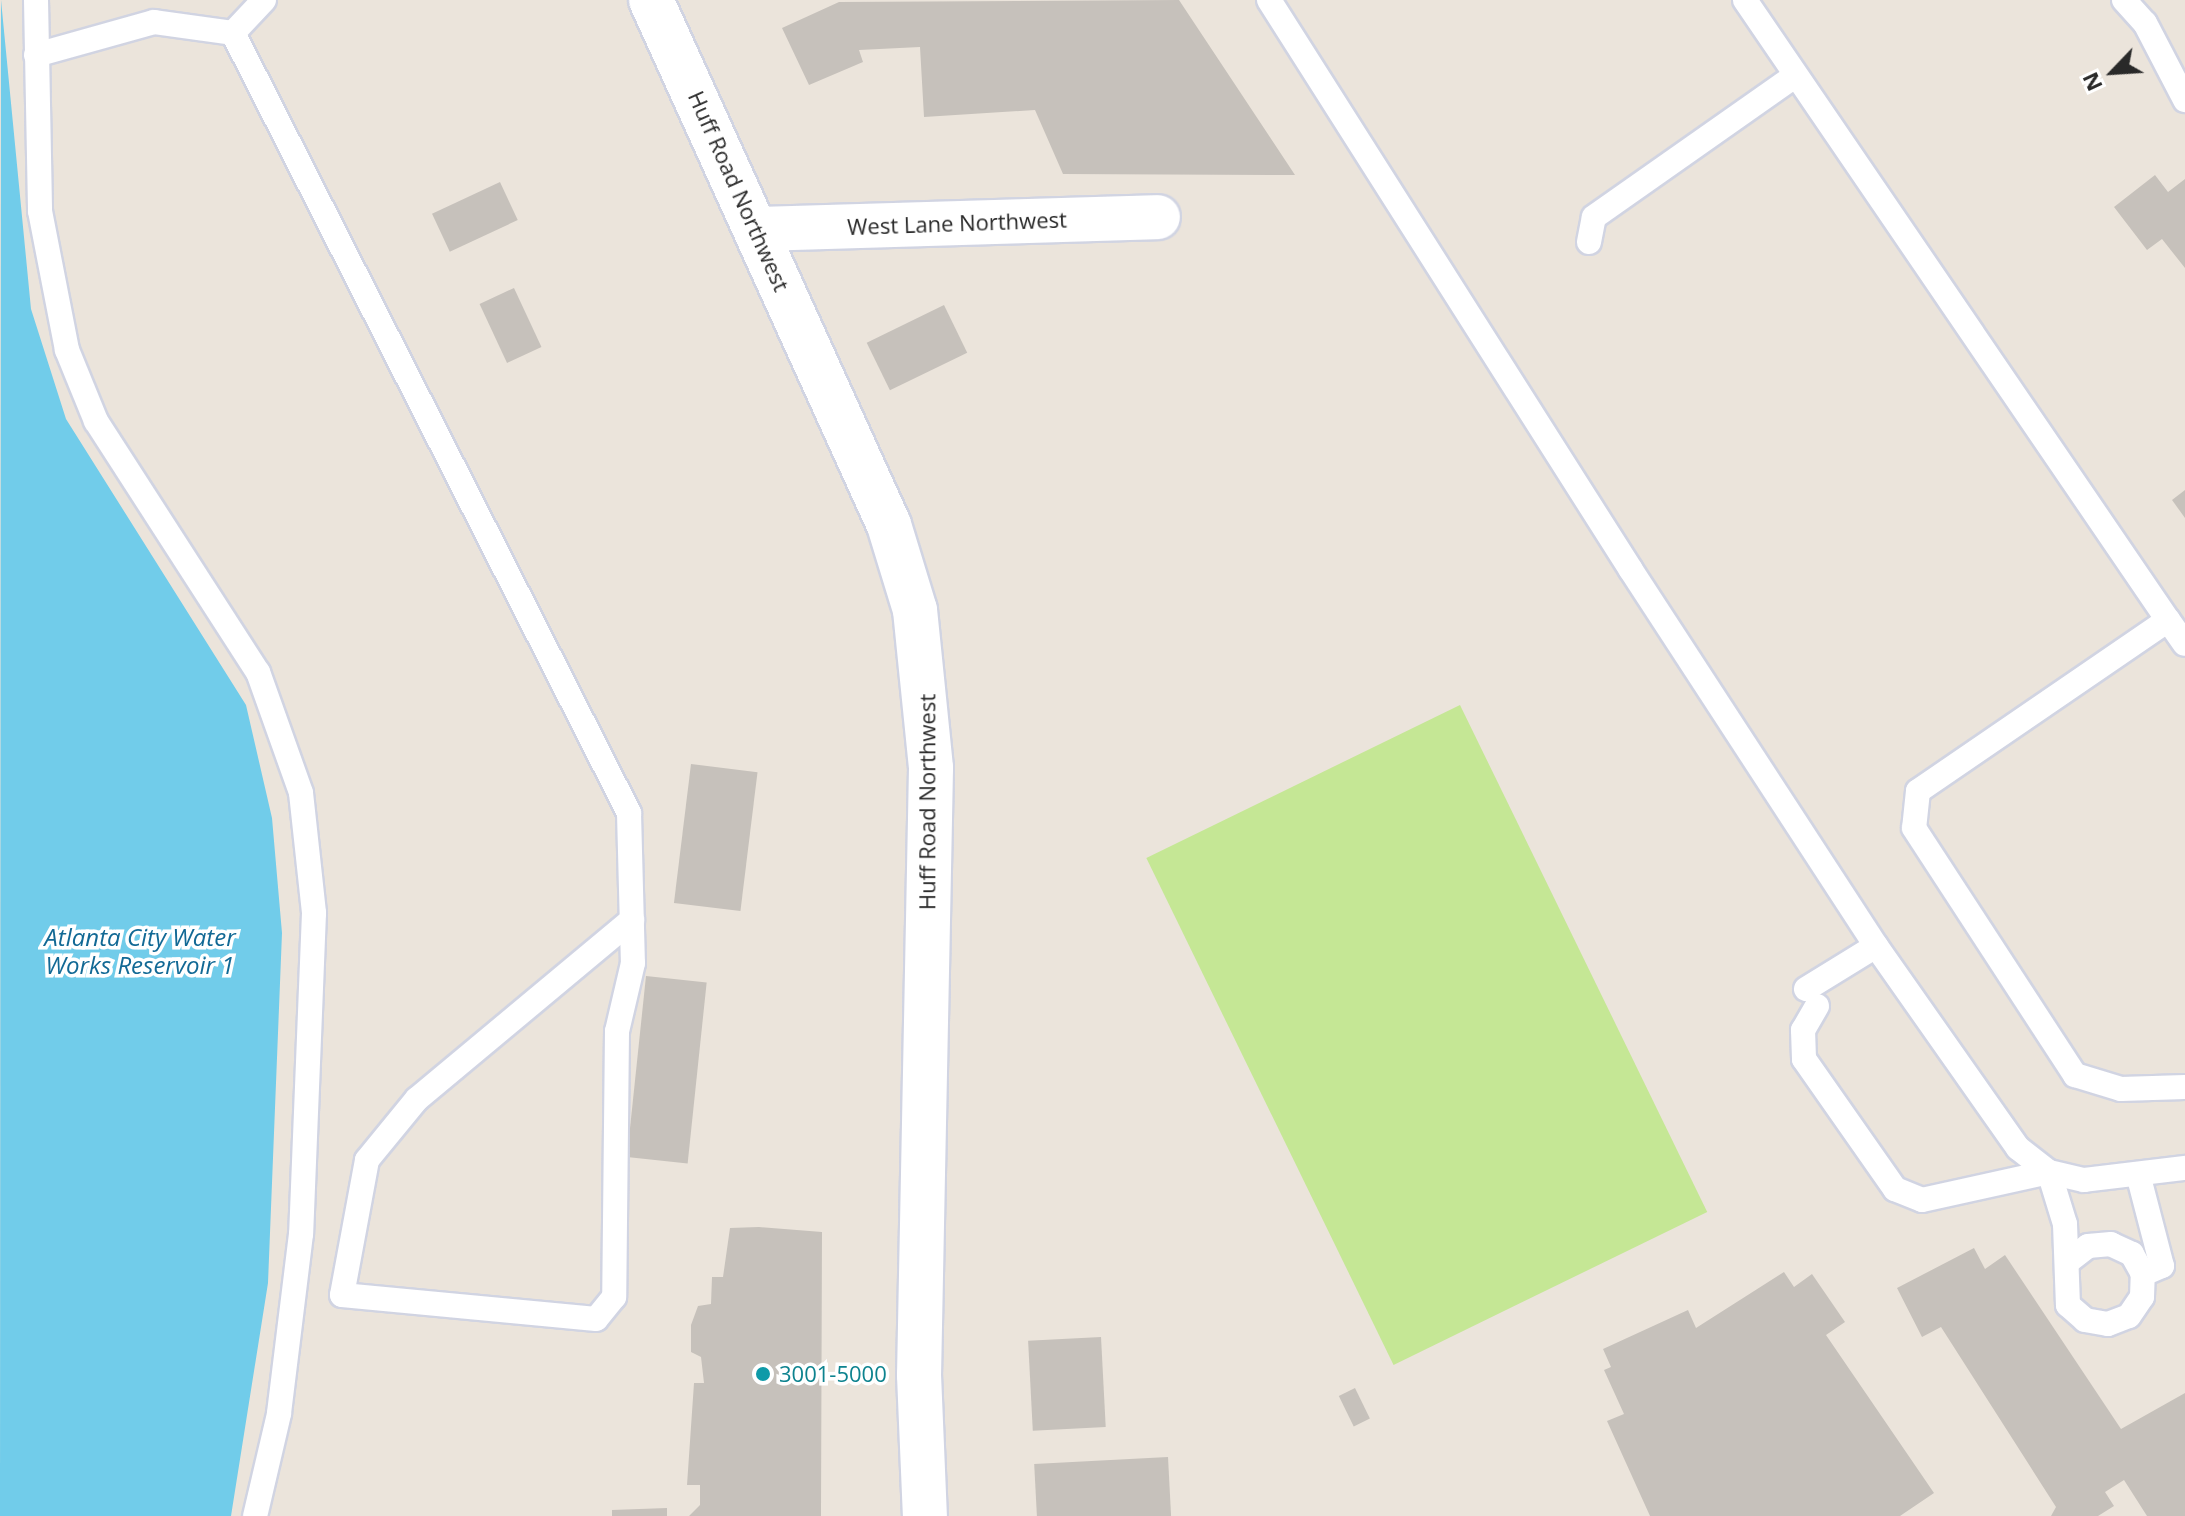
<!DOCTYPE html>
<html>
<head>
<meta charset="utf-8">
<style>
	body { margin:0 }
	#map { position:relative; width:2185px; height:1516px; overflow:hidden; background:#ebe4db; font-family:"Open Sans",sans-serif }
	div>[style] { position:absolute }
	.pitch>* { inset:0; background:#c5e795; transform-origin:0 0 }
	.water>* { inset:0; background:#71ccea }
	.building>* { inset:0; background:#c6c1bb; transform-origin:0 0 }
	.roads { filter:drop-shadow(2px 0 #d1d4e2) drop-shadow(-2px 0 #d1d4e2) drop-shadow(0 2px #d1d4e2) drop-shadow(0 -2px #d1d4e2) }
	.service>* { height:24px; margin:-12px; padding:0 12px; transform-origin:12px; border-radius:12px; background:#fff }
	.minor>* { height:44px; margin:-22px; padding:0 22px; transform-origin:22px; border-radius:22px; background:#fff }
	.dots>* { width:22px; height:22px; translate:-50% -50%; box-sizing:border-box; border:4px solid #fff; border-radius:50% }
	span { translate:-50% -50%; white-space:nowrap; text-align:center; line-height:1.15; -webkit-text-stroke:7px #fff; paint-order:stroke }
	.street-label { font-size:22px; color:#292929 }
	.culture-label { font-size:22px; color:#0d838f }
	.left { translate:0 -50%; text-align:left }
	.water-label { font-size:24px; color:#126995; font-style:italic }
	.north { position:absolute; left:2073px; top:32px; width:80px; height:80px; -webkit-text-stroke:6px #fff; paint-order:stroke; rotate:245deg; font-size:22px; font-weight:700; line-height:32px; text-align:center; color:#292929 }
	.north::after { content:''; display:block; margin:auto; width:28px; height:36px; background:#292929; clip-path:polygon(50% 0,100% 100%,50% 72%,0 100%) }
</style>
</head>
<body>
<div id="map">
	<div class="pitch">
		<i style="left:1460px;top:705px;width:564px;height:349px;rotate:64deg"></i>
	</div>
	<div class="water">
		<i style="clip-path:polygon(1px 0,31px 309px,66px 419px,246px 705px,272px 818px,282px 933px,268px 1283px,231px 1516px,0 1516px)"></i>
	</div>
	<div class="building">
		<i style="clip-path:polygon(1179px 0,1295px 175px,1063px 174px,1035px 110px,924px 117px,920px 47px,859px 50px,863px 62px,809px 85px,782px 28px,839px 2px)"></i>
		<i style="clip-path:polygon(2155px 175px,2168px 192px,2185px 179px,2185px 268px,2162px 239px,2147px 250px,2114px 207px)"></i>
		<i style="left:500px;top:182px;width:42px;height:75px;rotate:65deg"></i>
		<i style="left:514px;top:288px;width:65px;height:38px;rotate:65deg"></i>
		<i style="left:944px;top:305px;width:53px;height:86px;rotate:64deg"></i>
		<i style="clip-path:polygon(2185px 490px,2185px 518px,2172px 500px)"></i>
		<i style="left:691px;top:764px;width:67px;height:140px;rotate:7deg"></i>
		<i style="left:646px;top:976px;width:61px;height:182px;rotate:6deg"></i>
		<i style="clip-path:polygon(759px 1227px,822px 1232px,821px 1516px,689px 1516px,700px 1505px,700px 1485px,687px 1485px,694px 1383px,704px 1383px,701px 1357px,691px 1352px,691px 1325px,698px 1306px,711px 1304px,712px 1277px,723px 1277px,730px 1228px)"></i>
		<i style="clip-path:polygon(1974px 1248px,1985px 1269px,2005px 1255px,2121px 1429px,2185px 1393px,2185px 1516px,2147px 1516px,2124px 1480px,2105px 1492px,2114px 1506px,2098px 1516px,2051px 1516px,2056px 1507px,1941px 1327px,1922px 1337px,1897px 1288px)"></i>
		<i style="clip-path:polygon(1784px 1272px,1794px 1287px,1812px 1274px,1845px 1322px,1826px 1335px,1934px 1493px,1900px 1516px,1650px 1516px,1607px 1421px,1624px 1414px,1604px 1370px,1611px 1367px,1603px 1349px,1688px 1310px,1696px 1328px)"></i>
		<i style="left:1101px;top:1337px;width:90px;height:73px;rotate:87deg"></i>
		<i style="left:1355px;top:1388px;width:34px;height:18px;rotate:64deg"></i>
		<i style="left:1168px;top:1457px;width:59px;height:134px;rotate:87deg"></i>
		<i style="clip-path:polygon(667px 1508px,667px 1516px,612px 1516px,612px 1510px)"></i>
	</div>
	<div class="roads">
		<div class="service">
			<i style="left:36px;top:0;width:211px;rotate:88.9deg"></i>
			<i style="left:40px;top:211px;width:142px;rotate:79deg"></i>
			<i style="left:67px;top:350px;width:77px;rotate:67.8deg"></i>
			<i style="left:96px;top:421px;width:299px;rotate:57.2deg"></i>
			<i style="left:258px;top:672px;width:128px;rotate:70.4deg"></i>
			<i style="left:301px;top:793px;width:121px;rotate:83.8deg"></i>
			<i style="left:314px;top:913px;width:321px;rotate:92.3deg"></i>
			<i style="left:301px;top:1234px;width:181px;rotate:97deg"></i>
			<i style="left:279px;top:1414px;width:105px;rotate:103.2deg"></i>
			<i style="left:264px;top:0;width:45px;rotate:133.2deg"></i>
			<i style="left:233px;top:33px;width:875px;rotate:63.08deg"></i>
			<i style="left:629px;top:813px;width:150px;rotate:88.5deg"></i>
			<i style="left:633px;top:963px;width:70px;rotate:103.2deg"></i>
			<i style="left:617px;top:1031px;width:266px;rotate:90.6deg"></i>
			<i style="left:614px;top:1297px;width:28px;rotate:129deg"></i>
			<i style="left:596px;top:1319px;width:255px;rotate:-174.6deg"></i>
			<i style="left:342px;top:1295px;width:137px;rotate:-79.5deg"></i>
			<i style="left:367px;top:1160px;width:79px;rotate:-50.7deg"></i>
			<i style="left:417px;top:1099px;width:280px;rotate:-39.8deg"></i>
			<i style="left:1269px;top:0;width:675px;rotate:57.58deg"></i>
			<i style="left:1631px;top:570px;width:449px;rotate:56.9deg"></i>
			<i style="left:1876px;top:946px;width:247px;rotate:54.9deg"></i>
			<i style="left:2018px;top:1148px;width:39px;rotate:38deg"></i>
			<i style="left:2049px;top:1172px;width:36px;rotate:13deg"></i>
			<i style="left:2084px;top:1180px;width:102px;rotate:-6.8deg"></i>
			<i style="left:1745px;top:0;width:751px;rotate:55.7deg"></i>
			<i style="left:2168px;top:620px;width:303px;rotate:145.6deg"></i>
			<i style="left:1918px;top:791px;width:37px;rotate:96deg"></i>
			<i style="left:1914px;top:828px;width:295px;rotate:56.9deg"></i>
			<i style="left:2075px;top:1075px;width:48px;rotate:16.9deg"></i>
			<i style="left:2121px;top:1089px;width:64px;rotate:-1.8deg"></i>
			<i style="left:2124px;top:0;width:31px;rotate:48deg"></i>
			<i style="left:2145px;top:23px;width:87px;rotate:62.5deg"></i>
			<i style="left:36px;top:55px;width:123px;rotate:-15.6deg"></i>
			<i style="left:154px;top:22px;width:80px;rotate:7.9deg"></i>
			<i style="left:1589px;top:242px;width:25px;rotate:-79deg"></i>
			<i style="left:1594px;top:217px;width:243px;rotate:-35.1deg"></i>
			<i style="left:2168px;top:620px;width:29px;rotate:55deg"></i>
			<i style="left:1806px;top:989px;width:82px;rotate:-31.6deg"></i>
			<i style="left:1817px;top:1006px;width:28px;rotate:120deg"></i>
			<i style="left:1803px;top:1030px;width:29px;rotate:88deg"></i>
			<i style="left:1804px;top:1059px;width:159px;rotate:55deg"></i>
			<i style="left:1895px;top:1189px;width:29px;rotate:22deg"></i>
			<i style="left:1922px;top:1200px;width:130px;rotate:-12.4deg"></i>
			<i style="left:2049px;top:1172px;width:54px;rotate:72.9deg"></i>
			<i style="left:2065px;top:1224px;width:81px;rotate:87.9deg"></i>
			<i style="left:2068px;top:1305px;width:23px;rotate:41deg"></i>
			<i style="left:2085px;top:1320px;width:23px;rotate:10deg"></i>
			<i style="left:2108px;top:1324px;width:22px;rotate:-21deg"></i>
			<i style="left:2129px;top:1316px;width:23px;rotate:-56deg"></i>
			<i style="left:2142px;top:1297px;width:23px;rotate:-88deg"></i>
			<i style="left:2143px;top:1274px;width:23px;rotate:-119deg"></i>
			<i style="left:2132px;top:1254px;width:23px;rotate:-155deg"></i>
			<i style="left:2111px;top:1244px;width:23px;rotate:175deg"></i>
			<i style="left:2088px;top:1246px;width:23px;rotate:142deg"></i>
			<i style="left:2138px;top:1174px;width:95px;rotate:75.4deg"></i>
			<i style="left:2162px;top:1266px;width:21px;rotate:157deg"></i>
		</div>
		<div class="minor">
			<i style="left:651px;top:0;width:576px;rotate:65.61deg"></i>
			<i style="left:889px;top:525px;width:89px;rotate:73deg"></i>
			<i style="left:915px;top:610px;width:159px;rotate:84.2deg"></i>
			<i style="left:931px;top:768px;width:607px;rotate:91.13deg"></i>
			<i style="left:919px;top:1375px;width:141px;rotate:87.6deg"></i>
			<i style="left:756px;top:229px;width:402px;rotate:-1.7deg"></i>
		</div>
	</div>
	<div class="dots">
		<i style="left:763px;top:1374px;background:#0f9aa8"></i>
	</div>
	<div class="street-label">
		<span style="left:739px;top:191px;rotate:66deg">Huff Road Northwest</span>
		<span style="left:957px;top:223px;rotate:-2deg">West Lane Northwest</span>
		<span style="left:927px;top:802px;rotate:-90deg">Huff Road Northwest</span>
	</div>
	<div class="culture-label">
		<span class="left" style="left:779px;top:1374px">3001-5000</span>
	</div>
	<div class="water-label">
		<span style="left:140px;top:951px">Atlanta City Water<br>Works Reservoir 1</span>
	</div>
	<div class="north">N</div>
</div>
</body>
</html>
